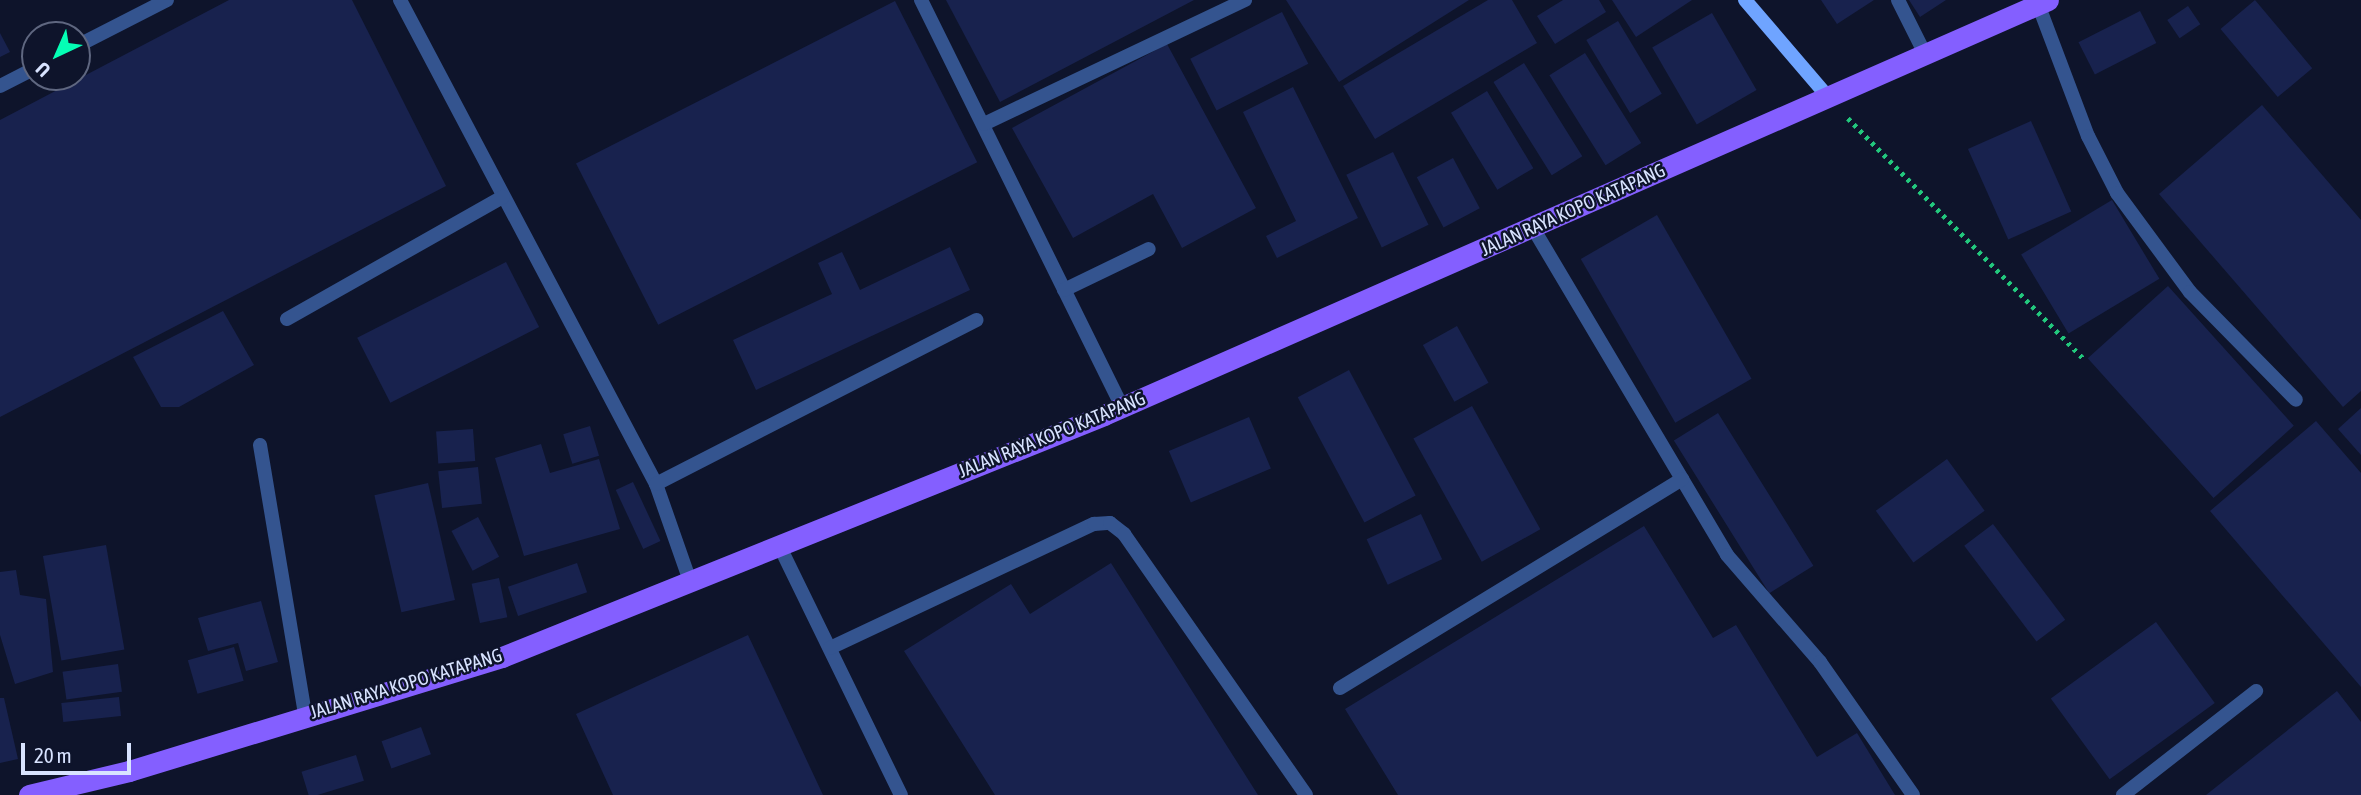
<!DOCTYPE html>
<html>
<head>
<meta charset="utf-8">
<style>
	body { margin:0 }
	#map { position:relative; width:2361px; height:795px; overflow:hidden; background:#0e142b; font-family:"Asap Condensed",sans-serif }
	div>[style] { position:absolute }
	.building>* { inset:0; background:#18224e; transform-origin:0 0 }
	.path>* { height:4.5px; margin-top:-2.25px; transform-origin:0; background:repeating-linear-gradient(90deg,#22c87d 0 3.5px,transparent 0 8.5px) }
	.lane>* { height:14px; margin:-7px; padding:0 7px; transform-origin:7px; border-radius:7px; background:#34548f }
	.street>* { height:14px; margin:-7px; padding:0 7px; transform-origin:7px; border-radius:7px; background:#34548f }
	.secondary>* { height:14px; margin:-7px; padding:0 7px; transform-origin:7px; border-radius:7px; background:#6fa4ff }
	.primary>* { height:21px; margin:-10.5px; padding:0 10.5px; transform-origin:10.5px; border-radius:10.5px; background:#845fff }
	span { translate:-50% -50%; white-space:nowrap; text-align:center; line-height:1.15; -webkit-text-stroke:5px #0e142b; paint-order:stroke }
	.street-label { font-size:19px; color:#d8e3ff }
	.north { position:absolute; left:21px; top:21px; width:70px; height:70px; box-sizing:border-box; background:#0e142b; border:2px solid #5f6780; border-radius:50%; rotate:224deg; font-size:19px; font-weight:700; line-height:28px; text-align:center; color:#d8e3ff }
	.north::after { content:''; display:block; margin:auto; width:24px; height:32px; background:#04ffb5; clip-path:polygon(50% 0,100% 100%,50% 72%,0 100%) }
	.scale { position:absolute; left:21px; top:743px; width:110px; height:32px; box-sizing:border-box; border:4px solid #d8e3ff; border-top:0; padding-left:9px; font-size:21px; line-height:24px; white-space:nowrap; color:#d8e3ff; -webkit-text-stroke:5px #0e142b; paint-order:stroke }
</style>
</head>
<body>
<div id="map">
	<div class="building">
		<i style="clip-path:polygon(229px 0,352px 0,446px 186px,0 417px,0 120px)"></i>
		<i style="clip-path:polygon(946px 0,1194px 0,1000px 102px)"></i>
		<i style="clip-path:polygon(1286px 0,1469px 0,1339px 82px)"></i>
		<i style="clip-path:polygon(1488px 0,1512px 0,1537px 43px,1375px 139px,1343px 86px)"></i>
		<i style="clip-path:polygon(1563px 0,1599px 0,1606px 12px,1555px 44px,1537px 16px)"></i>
		<i style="clip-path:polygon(1612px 0,1692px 0,1636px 37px)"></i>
		<i style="clip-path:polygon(1821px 0,1874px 0,1837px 24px)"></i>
		<i style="clip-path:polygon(1909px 0,1946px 0,1920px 17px)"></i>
		<i style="left:2255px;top:0;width:89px;height:45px;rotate:50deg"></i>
		<i style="left:895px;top:1px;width:181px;height:358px;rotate:63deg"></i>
		<i style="left:2188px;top:6px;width:22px;height:25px;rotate:56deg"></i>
		<i style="left:2140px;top:11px;width:36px;height:69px;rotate:63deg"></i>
		<i style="left:1282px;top:12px;width:58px;height:103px;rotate:63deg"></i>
		<i style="left:1712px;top:13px;width:89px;height:69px;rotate:60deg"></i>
		<i style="left:1618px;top:21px;width:85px;height:37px;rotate:59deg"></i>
		<i style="clip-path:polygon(0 33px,10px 52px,0 57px)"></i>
		<i style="clip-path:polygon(1167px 44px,1256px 208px,1182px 248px,1153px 194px,1073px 238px,1012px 128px)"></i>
		<i style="left:1585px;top:53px;width:106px;height:42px;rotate:58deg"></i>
		<i style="left:1524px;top:63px;width:110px;height:36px;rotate:58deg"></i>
		<i style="clip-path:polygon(1293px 87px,1358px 218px,1277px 258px,1266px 236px,1296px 221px,1243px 112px)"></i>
		<i style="left:1487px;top:91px;width:90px;height:42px;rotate:59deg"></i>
		<i style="clip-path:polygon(2262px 105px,2361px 220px,2361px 391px,2343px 407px,2159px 194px)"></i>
		<i style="left:2031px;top:121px;width:99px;height:69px;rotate:66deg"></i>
		<i style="left:1393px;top:152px;width:81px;height:52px;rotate:64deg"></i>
		<i style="left:1453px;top:158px;width:57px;height:41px;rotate:62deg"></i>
		<i style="left:2112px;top:200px;width:92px;height:106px;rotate:59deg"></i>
		<i style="left:1657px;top:215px;width:189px;height:88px;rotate:60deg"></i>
		<i style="clip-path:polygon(950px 247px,970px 290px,756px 390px,733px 340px,832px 294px,818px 263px,842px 252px,860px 290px)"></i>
		<i style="left:506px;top:262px;width:73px;height:167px;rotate:63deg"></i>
		<i style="left:2168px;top:286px;width:188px;height:108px;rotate:48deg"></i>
		<i style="clip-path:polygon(223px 311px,254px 365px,179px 407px,161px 407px,133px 357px)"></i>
		<i style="left:1457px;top:326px;width:65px;height:39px;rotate:61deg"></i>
		<i style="left:1349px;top:370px;width:142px;height:58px;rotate:62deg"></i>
		<i style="left:1472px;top:406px;width:141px;height:67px;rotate:61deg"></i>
		<i style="clip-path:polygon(2361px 408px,2361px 455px,2338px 429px)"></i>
		<i style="left:1718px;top:413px;width:180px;height:52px;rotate:58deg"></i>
		<i style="left:1249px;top:417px;width:56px;height:87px;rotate:67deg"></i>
		<i style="clip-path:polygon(2316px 421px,2361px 473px,2361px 687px,2210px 511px)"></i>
		<i style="left:590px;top:426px;width:31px;height:28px;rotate:73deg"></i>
		<i style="left:473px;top:429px;width:32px;height:37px;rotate:86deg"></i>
		<i style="clip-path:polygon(541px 444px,550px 473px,599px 459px,620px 529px,524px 556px,495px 458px)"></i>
		<i style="left:1947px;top:459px;width:64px;height:88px;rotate:54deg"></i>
		<i style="left:478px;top:467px;width:37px;height:40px;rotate:84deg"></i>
		<i style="left:633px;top:482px;width:65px;height:19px;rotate:65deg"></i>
		<i style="left:428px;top:483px;width:120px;height:55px;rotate:77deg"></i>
		<i style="left:1421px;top:514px;width:50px;height:60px;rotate:65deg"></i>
		<i style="left:478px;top:517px;width:45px;height:30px;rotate:62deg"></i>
		<i style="left:1993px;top:524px;width:120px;height:36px;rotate:53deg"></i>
		<i style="clip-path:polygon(1644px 526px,1713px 638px,1736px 625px,1817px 757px,1857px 733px,1895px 795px,1398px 795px,1345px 709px)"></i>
		<i style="left:106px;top:545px;width:106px;height:64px;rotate:80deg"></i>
		<i style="left:577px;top:563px;width:31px;height:73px;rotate:71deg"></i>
		<i style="clip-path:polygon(1111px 563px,1258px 795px,995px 795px,904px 651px,1011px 584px,1030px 614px)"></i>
		<i style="clip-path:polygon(16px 570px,20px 595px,46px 599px,53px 672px,15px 684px,0 635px,0 572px)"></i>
		<i style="left:499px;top:578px;width:40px;height:28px;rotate:78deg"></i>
		<i style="clip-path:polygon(261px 601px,278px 662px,246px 671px,238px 643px,208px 651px,198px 618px)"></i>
		<i style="left:2156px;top:622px;width:100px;height:130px;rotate:54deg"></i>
		<i style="clip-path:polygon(748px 635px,823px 795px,613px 795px,576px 714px)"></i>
		<i style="left:234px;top:647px;width:35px;height:48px;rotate:74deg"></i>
		<i style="left:118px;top:664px;width:28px;height:56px;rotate:82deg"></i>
		<i style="clip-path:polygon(2337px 691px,2361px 722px,2361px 795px,2206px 795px)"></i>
		<i style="left:119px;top:697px;width:19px;height:58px;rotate:84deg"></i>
		<i style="clip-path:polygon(0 698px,4px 698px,18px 759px,0 763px)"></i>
		<i style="left:421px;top:727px;width:29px;height:42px;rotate:70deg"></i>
		<i style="left:356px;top:755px;width:27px;height:57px;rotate:73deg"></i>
	</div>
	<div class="path">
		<i style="left:1848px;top:118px;width:336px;rotate:45.6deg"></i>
	</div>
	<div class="lane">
		<i style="left:400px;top:0;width:548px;rotate:62.12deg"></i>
		<i style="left:656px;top:484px;width:103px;rotate:70.7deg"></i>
		<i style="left:921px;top:0;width:454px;rotate:63.7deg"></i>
		<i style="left:2038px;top:4px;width:141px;rotate:69.3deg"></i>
		<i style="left:2088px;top:136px;width:64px;rotate:63deg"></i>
		<i style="left:2117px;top:193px;width:123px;rotate:53.6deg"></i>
		<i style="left:2190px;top:292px;width:151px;rotate:45.5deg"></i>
		<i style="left:77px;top:46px;width:101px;rotate:-27.1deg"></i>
		<i style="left:0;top:86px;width:39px;rotate:-27deg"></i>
		<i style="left:984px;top:124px;width:289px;rotate:-25.4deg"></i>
		<i style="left:1533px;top:228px;width:380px;rotate:59.3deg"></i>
		<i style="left:1727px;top:555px;width:142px;rotate:49deg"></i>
		<i style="left:1820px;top:662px;width:162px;rotate:55deg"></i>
		<i style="left:1064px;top:290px;width:94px;rotate:-25.8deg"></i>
		<i style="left:287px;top:319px;width:248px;rotate:-29.5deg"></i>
		<i style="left:260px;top:445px;width:273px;rotate:80.5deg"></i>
		<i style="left:656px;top:484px;width:360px;rotate:-27.1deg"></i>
		<i style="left:779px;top:545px;width:278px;rotate:64deg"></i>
		<i style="left:830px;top:648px;width:292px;rotate:-25.2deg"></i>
		<i style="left:1094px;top:524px;width:16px;rotate:-4deg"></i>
		<i style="left:1110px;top:523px;width:18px;rotate:38deg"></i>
		<i style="left:1124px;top:534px;width:318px;rotate:55.1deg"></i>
		<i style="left:1340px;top:688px;width:401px;rotate:-31.4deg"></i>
		<i style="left:2123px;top:795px;width:169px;rotate:-38deg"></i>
	</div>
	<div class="street">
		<i style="left:1898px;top:0;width:58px;rotate:63.4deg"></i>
	</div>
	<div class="secondary">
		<i style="left:1745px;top:0;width:128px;rotate:49.4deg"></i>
	</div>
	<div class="primary">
		<i style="left:29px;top:795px;width:103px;rotate:-13.5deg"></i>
		<i style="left:129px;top:771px;width:390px;rotate:-17deg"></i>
		<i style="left:502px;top:657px;width:649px;rotate:-21.9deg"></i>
		<i style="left:1104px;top:415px;width:1031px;rotate:-23.73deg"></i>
	</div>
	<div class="street-label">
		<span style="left:1573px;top:210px;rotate:-24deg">JALAN RAYA KOPO KATAPANG</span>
		<span style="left:1052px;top:435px;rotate:-22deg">JALAN RAYA KOPO KATAPANG</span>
		<span style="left:406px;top:684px;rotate:-17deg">JALAN RAYA KOPO KATAPANG</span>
	</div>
	<div class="north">U</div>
	<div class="scale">20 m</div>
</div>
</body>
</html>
